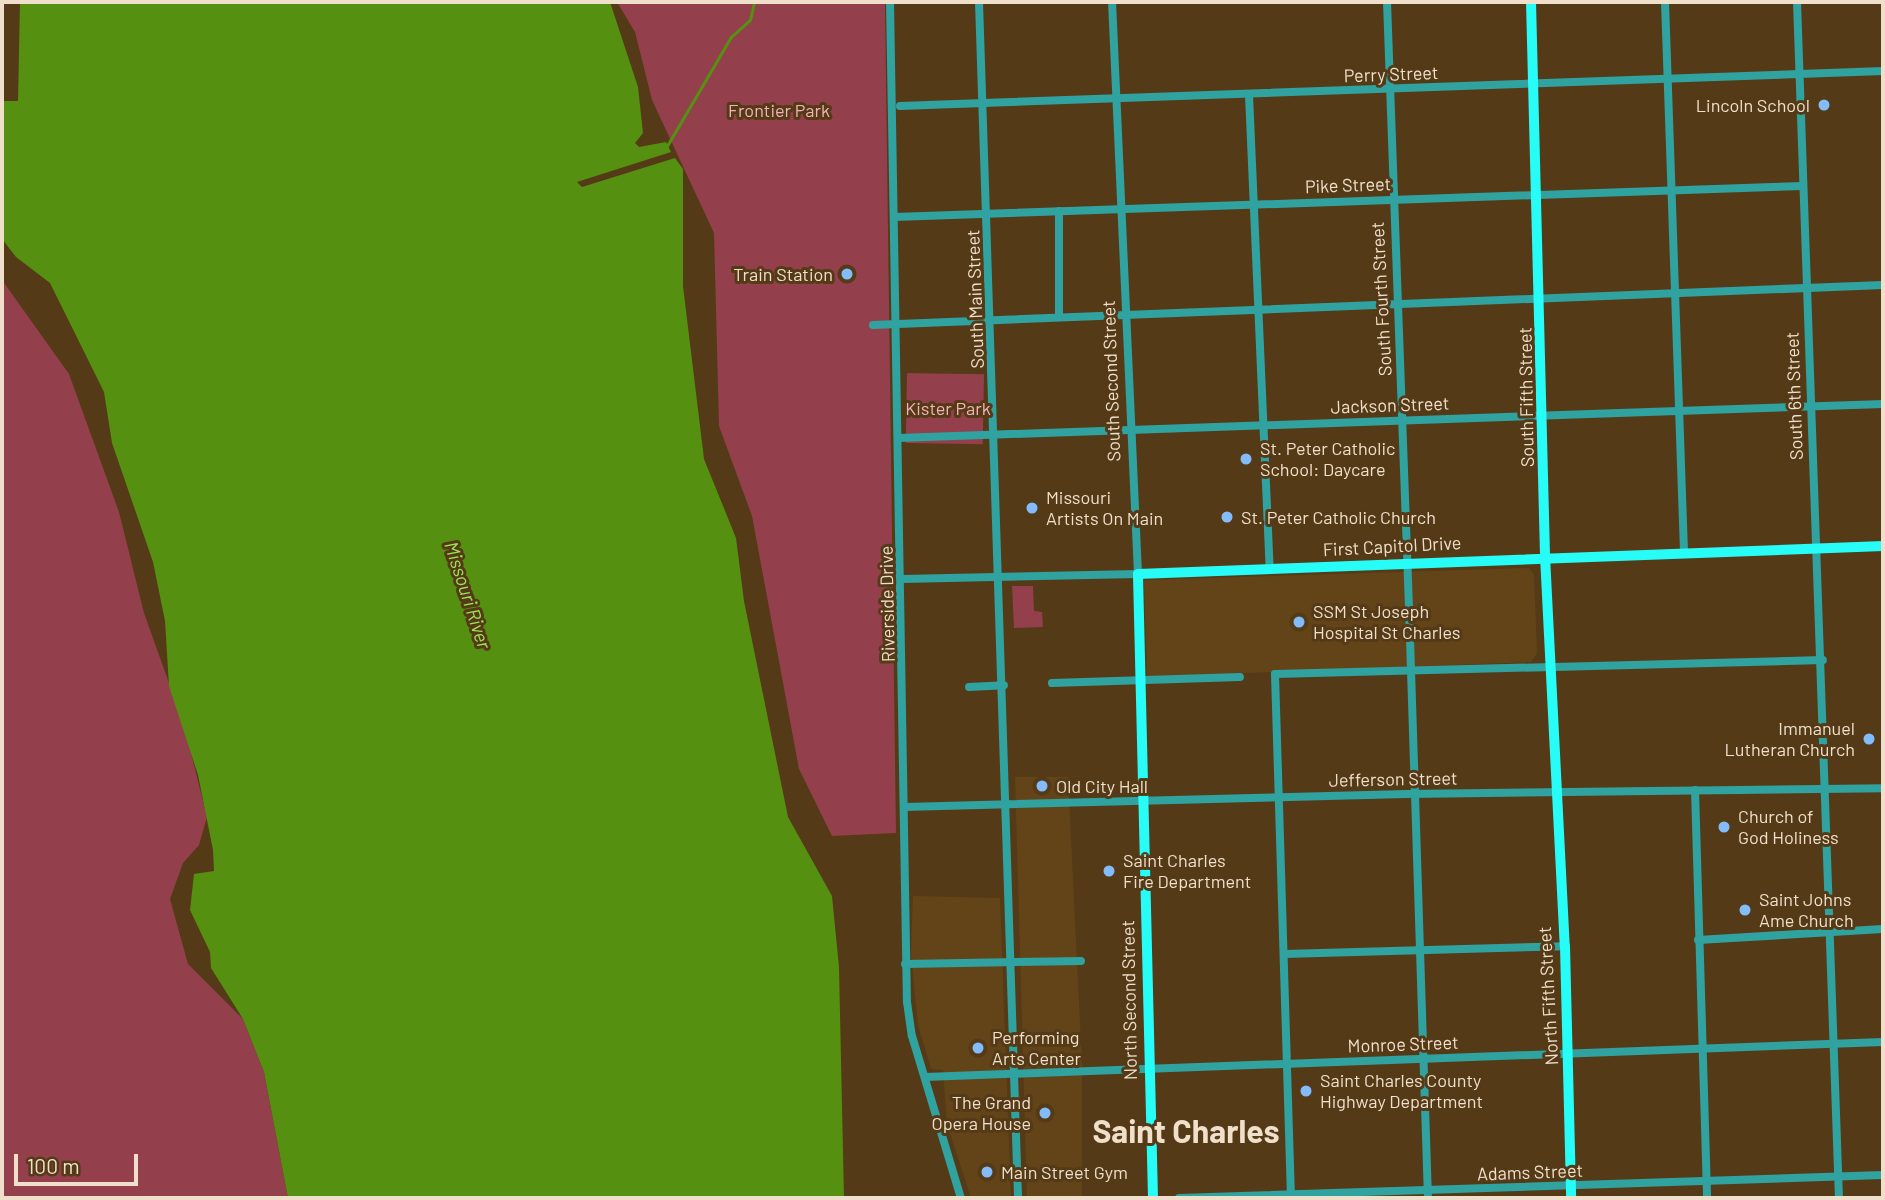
<!DOCTYPE html>
<html>
<head>
<meta charset="utf-8">
<style>
	body { margin:0 }
	#map { position:relative; width:1885px; height:1200px; overflow:hidden; background:#543a16; font-family:Barlow,sans-serif }
	div>[style] { position:absolute }
	.built>* { inset:0; background:#634418 }
	.green>* { inset:0; background:#933f4c; transform-origin:0 0 }
	.water>* { inset:0; background:#569011 }
	.stream>* { height:2.5px; margin:-1.25px; padding:0 1.25px; transform-origin:1.25px; border-radius:1.25px; background:#569011 }
	.minor>* { height:8px; margin:-4px; padding:0 4px; transform-origin:4px; border-radius:4px; background:#30a29f }
	.major>* { height:10px; margin:-5px; padding:0 5px; transform-origin:5px; border-radius:5px; background:#27fcf7 }
	.dots>* { width:19px; height:19px; translate:-50% -50%; box-sizing:border-box; border:4px solid #543a16; border-radius:50% }
	span { translate:-50% -50%; white-space:nowrap; text-align:center; line-height:1.15; -webkit-text-stroke:6px #543a16; paint-order:stroke }
	.street-label { font-size:18px; color:#efdfcb }
	.poi-label { font-size:18px; color:#efdfcb }
	.right { translate:-100% -50%; text-align:right }
	.left { translate:0 -50%; text-align:left }
	.park-label { font-size:18px; color:#f3b3b9 }
	.water-label { font-size:19px; color:#9ae557; font-style:italic }
	.town-label { font-size:32px; color:#efdfcb; font-weight:700 }
	.frame { position:absolute; inset:0; border:4px solid #efdfcb; pointer-events:none }
	.scale { position:absolute; left:14px; top:1154px; width:124px; height:32px; box-sizing:border-box; border:4px solid #efdfcb; border-top:0; padding-left:9px; font-size:21px; line-height:24px; white-space:nowrap; color:#efdfcb; -webkit-text-stroke:5px #543a16; paint-order:stroke }
</style>
</head>
<body>
<div id="map">
	<div class="built">
		<i style="clip-path:polygon(1529px 568px,1534px 575px,1537px 653px,1531px 662px,1147px 677px,1144px 580px)"></i>
		<i style="clip-path:polygon(1015px 777px,1068px 777px,1082px 1063px,1082px 1198px,1027px 1198px)"></i>
		<i style="clip-path:polygon(913px 896px,1000px 898px,1011px 1198px,971px 1198px,947px 1124px,943px 1070px,931px 1069px,918px 1025px,911px 954px)"></i>
	</div>
	<div class="green">
		<i style="clip-path:polygon(617px 2px,885px 2px,896px 833px,832px 836px,799px 769px,752px 516px,719px 426px,714px 233px,652px 100px,635px 32px)"></i>
		<i style="clip-path:polygon(2px 280px,69px 374px,119px 512px,144px 613px,184px 725px,207px 817px,199px 845px,183px 863px,170px 899px,188px 964px,243px 1019px,264px 1072px,288px 1198px,2px 1197px)"></i>
		<i style="left:907px;top:373px;width:77px;height:70px;rotate:1deg"></i>
		<i style="clip-path:polygon(1012px 586px,1033px 586px,1034px 611px,1042px 612px,1043px 627px,1014px 628px)"></i>
	</div>
	<div class="water">
		<i style="clip-path:polygon(20px 2px,610px 2px,638px 87px,643px 133px,635px 143px,639px 147px,666px 142px,671px 152px,577px 182px,582px 187px,675px 158px,683px 169px,683px 286px,704px 459px,736px 538px,744px 601px,788px 817px,832px 896px,839px 967px,844px 1198px,288px 1198px,264px 1072px,243px 1019px,211px 968px,210px 952px,190px 910px,194px 874px,214px 871px,213px 850px,198px 775px,169px 686px,165px 621px,153px 562px,112px 443px,104px 392px,50px 283px,16px 257px,2px 239px,2px 101px,18px 101px)"></i>
	</div>
	<div class="stream">
		<i style="left:667px;top:146px;width:126px;rotate:-59.6deg"></i>
		<i style="left:731px;top:37px;width:25px;rotate:-42deg"></i>
		<i style="left:750px;top:20px;width:18px;rotate:-77deg"></i>
	</div>
	<div class="minor">
		<i style="left:890px;top:2px;width:1000px;rotate:89.03deg"></i>
		<i style="left:907px;top:1002px;width:34px;rotate:82deg"></i>
		<i style="left:912px;top:1036px;width:169px;rotate:73.2deg"></i>
		<i style="left:979px;top:2px;width:1197px;rotate:88.13deg"></i>
		<i style="left:1387px;top:2px;width:634px;rotate:87.92deg"></i>
		<i style="left:1665px;top:2px;width:550px;rotate:88.02deg"></i>
		<i style="left:1797px;top:2px;width:1197px;rotate:87.99deg"></i>
		<i style="left:1249px;top:95px;width:474px;rotate:87.5deg"></i>
		<i style="left:900px;top:106px;width:984px;rotate:-2.04deg"></i>
		<i style="left:894px;top:217px;width:909px;rotate:-1.96deg"></i>
		<i style="left:1059px;top:317px;width:106px;rotate:-90deg"></i>
		<i style="left:873px;top:325px;width:1011px;rotate:-2.27deg"></i>
		<i style="left:898px;top:438px;width:986px;rotate:-1.98deg"></i>
		<i style="left:902px;top:579px;width:236px;rotate:-1.2deg"></i>
		<i style="left:1138px;top:574px;width:573px;rotate:-92.6deg"></i>
		<i style="left:1410px;top:639px;width:559px;rotate:88.16deg"></i>
		<i style="left:1052px;top:683px;width:188px;rotate:-1.8deg"></i>
		<i style="left:969px;top:687px;width:35px;rotate:-3deg"></i>
		<i style="left:1695px;top:790px;width:408px;rotate:88.3deg"></i>
		<i style="left:904px;top:807px;width:503px;rotate:-1.48deg"></i>
		<i style="left:1407px;top:794px;width:476px;rotate:-0.7deg"></i>
		<i style="left:1698px;top:940px;width:185px;rotate:-3.4deg"></i>
		<i style="left:1284px;top:954px;width:281px;rotate:-1.6deg"></i>
		<i style="left:905px;top:964px;width:176px;rotate:-1deg"></i>
		<i style="left:925px;top:1077px;width:959px;rotate:-2.09deg"></i>
		<i style="left:1179px;top:1198px;width:704px;rotate:-1.87deg"></i>
		<i style="left:1291px;top:1198px;width:524px;rotate:-91.75deg"></i>
		<i style="left:1275px;top:674px;width:548px;rotate:-1.46deg"></i>
	</div>
	<div class="major">
		<i style="left:1531px;top:2px;width:554px;rotate:88.55deg"></i>
		<i style="left:1545px;top:556px;width:391px;rotate:87.1deg"></i>
		<i style="left:1565px;top:946px;width:252px;rotate:88.6deg"></i>
		<i style="left:1153px;top:1198px;width:624px;rotate:-91.38deg"></i>
		<i style="left:1138px;top:574px;width:746px;rotate:-2.15deg"></i>
	</div>
	<div class="dots">
		<i style="left:1824px;top:105px;background:#84bcfb"></i>
		<i style="left:847px;top:274px;background:#84bcfb"></i>
		<i style="left:1246px;top:459px;background:#84bcfb"></i>
		<i style="left:1032px;top:508px;background:#84bcfb"></i>
		<i style="left:1227px;top:517px;background:#84bcfb"></i>
		<i style="left:1299px;top:622px;background:#84bcfb"></i>
		<i style="left:1869px;top:739px;background:#84bcfb"></i>
		<i style="left:1042px;top:786px;background:#84bcfb"></i>
		<i style="left:1724px;top:827px;background:#84bcfb"></i>
		<i style="left:1109px;top:871px;background:#84bcfb"></i>
		<i style="left:1745px;top:910px;background:#84bcfb"></i>
		<i style="left:978px;top:1048px;background:#84bcfb"></i>
		<i style="left:1306px;top:1091px;background:#84bcfb"></i>
		<i style="left:1045px;top:1113px;background:#84bcfb"></i>
		<i style="left:987px;top:1172px;background:#84bcfb"></i>
	</div>
	<div class="street-label">
		<span style="left:1391px;top:74px;rotate:-2deg">Perry Street</span>
		<span style="left:1348px;top:185px;rotate:-2deg">Pike Street</span>
		<span style="left:975px;top:299px;rotate:-92deg">South Main Street</span>
		<span style="left:1381px;top:299px;rotate:-93deg">South Fourth Street</span>
		<span style="left:1111px;top:381px;rotate:-92deg">South Second Street</span>
		<span style="left:1794px;top:396px;rotate:-92deg">South 6th Street</span>
		<span style="left:1526px;top:397px;rotate:-91deg">South Fifth Street</span>
		<span style="left:1390px;top:405px;rotate:-2deg">Jackson Street</span>
		<span style="left:1392px;top:546px;rotate:-3deg">First Capitol Drive</span>
		<span style="left:887px;top:604px;rotate:-91deg">Riverside Drive</span>
		<span style="left:1393px;top:779px;rotate:-1deg">Jefferson Street</span>
		<span style="left:1548px;top:996px;rotate:-93deg">North Fifth Street</span>
		<span style="left:1129px;top:1000px;rotate:-91deg">North Second Street</span>
		<span style="left:1403px;top:1044px;rotate:-2deg">Monroe Street</span>
		<span style="left:1530px;top:1172px;rotate:-2deg">Adams Street</span>
	</div>
	<div class="poi-label">
		<span class="right" style="left:1810px;top:105px">Lincoln School</span>
		<span class="right" style="left:833px;top:274px">Train Station</span>
		<span class="left" style="left:1260px;top:459px">St. Peter Catholic<br>School: Daycare</span>
		<span class="left" style="left:1046px;top:508px">Missouri<br>Artists On Main</span>
		<span class="left" style="left:1241px;top:517px">St. Peter Catholic Church</span>
		<span class="left" style="left:1313px;top:622px">SSM St Joseph<br>Hospital St Charles</span>
		<span class="right" style="left:1855px;top:739px">Immanuel<br>Lutheran Church</span>
		<span class="left" style="left:1056px;top:786px">Old City Hall</span>
		<span class="left" style="left:1738px;top:827px">Church of<br>God Holiness</span>
		<span class="left" style="left:1123px;top:871px">Saint Charles<br>Fire Department</span>
		<span class="left" style="left:1759px;top:910px">Saint Johns<br>Ame Church</span>
		<span class="left" style="left:992px;top:1048px">Performing<br>Arts Center</span>
		<span class="left" style="left:1320px;top:1091px">Saint Charles County<br>Highway Department</span>
		<span class="right" style="left:1031px;top:1113px">The Grand<br>Opera House</span>
		<span class="left" style="left:1001px;top:1172px">Main Street Gym</span>
	</div>
	<div class="park-label">
		<span style="left:779px;top:110px">Frontier Park</span>
		<span style="left:948px;top:408px">Kister Park</span>
	</div>
	<div class="water-label">
		<span style="left:468px;top:595px;rotate:72deg">Missouri River</span>
	</div>
	<div class="town-label">
		<span style="left:1186px;top:1130px">Saint Charles</span>
	</div>
	<div class="frame"></div>
	<div class="scale">100 m</div>
</div>
</body>
</html>
